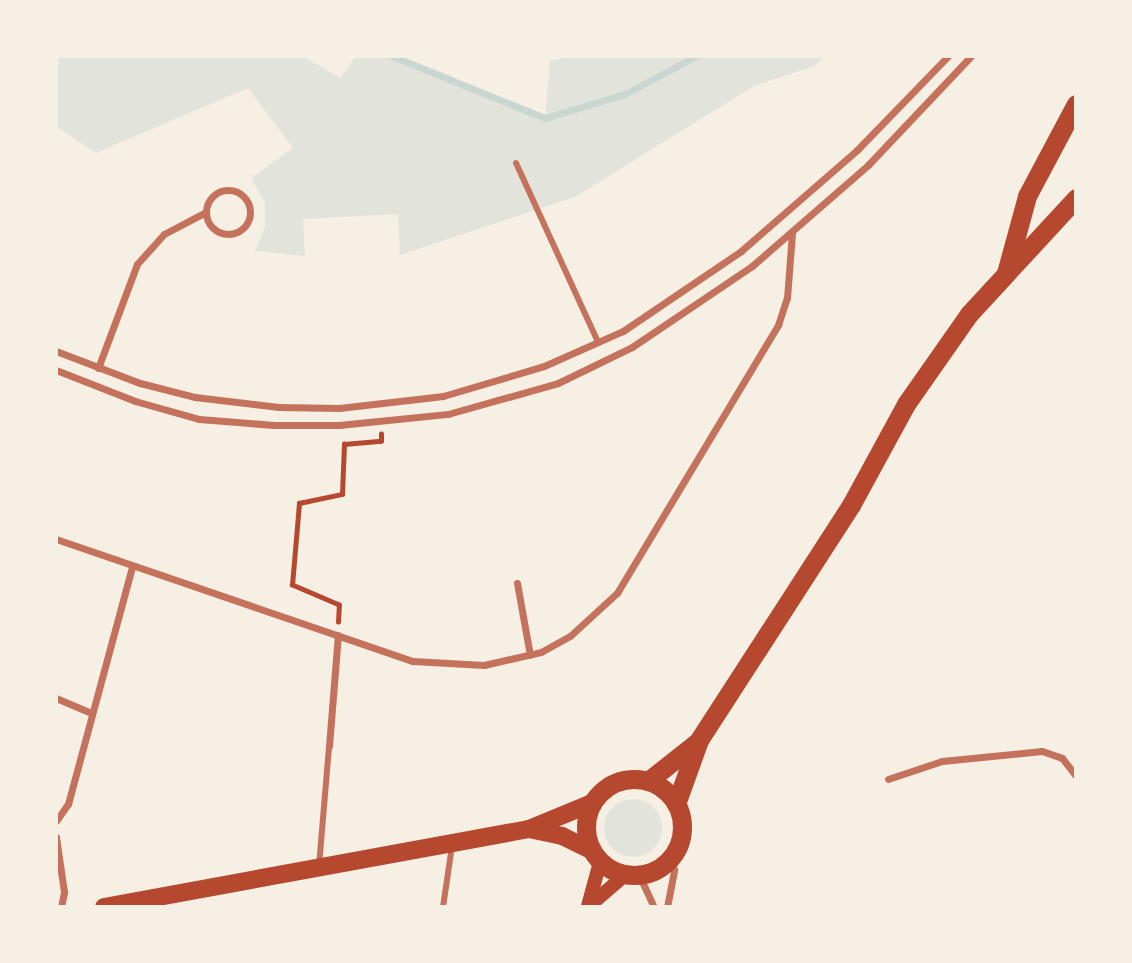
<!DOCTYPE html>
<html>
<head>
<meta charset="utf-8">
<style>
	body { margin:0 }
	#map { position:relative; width:1132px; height:963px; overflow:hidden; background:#f6efe4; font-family:Mulish,sans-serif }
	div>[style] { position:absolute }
	.green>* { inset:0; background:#e2e4dc }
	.round { border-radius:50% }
	.stream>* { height:7px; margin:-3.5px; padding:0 3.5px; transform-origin:3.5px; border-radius:3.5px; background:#c9d6d2 }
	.path>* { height:4.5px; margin:-2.25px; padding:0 2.25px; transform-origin:2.25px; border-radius:2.25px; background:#b5482f }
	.pedestrian>* { height:6px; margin:-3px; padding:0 3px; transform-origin:3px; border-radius:3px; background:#c5725c }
	.minor>* { height:7px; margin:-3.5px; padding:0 3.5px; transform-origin:3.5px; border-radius:3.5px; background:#c5725c }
	.minor>.ring { margin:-3.5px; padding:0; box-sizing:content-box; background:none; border:7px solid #c5725c; border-radius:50% }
	.secondary>* { height:14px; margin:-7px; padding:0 7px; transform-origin:7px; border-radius:7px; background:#b5482f }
	.primary>* { height:18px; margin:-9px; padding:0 9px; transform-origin:9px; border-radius:9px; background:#b5482f }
	.trunk>* { height:19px; margin:-9.5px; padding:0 9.5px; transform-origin:9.5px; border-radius:9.5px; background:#b5482f }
	.trunk>.ring { margin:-9.5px; padding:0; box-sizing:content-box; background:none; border:19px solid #b5482f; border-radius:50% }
	span { translate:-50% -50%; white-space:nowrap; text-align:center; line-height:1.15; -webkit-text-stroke:7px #f6efe4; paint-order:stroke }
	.frame { position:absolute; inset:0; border:58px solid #f6efe4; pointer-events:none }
</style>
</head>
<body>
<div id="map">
	<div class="green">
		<i style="clip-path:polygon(56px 56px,303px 56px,340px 78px,356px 56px,393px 56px,545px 118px,550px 61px,572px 56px,824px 56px,815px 66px,754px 86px,575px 197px,400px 255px,398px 214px,303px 219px,305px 256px,255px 251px,265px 227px,265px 203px,251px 178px,293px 148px,248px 88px,96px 153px,56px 126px)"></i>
		<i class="round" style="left:604px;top:799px;width:58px;height:58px"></i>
	</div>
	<div class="stream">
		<i style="left:392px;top:56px;width:165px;rotate:22.1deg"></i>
		<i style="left:545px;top:118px;width:84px;rotate:-16.7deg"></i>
		<i style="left:625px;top:94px;width:81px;rotate:-28.2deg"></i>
	</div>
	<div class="path">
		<i style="left:338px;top:622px;width:17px;rotate:-87deg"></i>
		<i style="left:339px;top:605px;width:51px;rotate:-156.9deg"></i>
		<i style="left:292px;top:585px;width:82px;rotate:-85.1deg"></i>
		<i style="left:299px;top:503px;width:44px;rotate:-11.8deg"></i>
		<i style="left:342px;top:494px;width:50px;rotate:-87.7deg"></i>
		<i style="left:344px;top:444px;width:37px;rotate:-5deg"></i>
		<i style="left:381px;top:441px;width:7px;rotate:-90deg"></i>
	</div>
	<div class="pedestrian">
		<i style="left:516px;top:163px;width:197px;rotate:65.4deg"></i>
		<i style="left:319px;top:866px;width:120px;rotate:-85.2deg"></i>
		<i style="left:443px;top:907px;width:62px;rotate:-81.6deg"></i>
	</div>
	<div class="minor">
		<i class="ring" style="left:206px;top:190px;width:37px;height:37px"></i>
		<i style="left:56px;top:351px;width:90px;rotate:20.9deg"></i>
		<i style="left:140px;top:383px;width:57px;rotate:14.3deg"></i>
		<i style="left:195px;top:397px;width:84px;rotate:6.9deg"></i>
		<i style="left:278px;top:407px;width:61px;rotate:0.9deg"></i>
		<i style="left:339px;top:408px;width:105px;rotate:-6.6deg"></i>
		<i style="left:443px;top:396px;width:105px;rotate:-16.5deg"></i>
		<i style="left:544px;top:366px;width:86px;rotate:-23.9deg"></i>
		<i style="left:623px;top:331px;width:143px;rotate:-34.1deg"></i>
		<i style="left:741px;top:251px;width:154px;rotate:-41deg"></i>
		<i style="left:857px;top:150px;width:131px;rotate:-45.9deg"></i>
		<i style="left:98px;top:368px;width:111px;rotate:-69.4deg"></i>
		<i style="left:137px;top:264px;width:40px;rotate:-48deg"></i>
		<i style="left:164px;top:234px;width:47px;rotate:-27.6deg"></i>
		<i style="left:56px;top:370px;width:85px;rotate:21.4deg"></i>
		<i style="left:135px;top:401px;width:66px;rotate:15.7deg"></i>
		<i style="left:199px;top:419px;width:75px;rotate:4.6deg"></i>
		<i style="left:274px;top:425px;width:65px"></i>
		<i style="left:339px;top:425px;width:110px;rotate:-5.8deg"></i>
		<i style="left:448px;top:414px;width:114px;rotate:-15.7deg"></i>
		<i style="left:558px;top:383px;width:82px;rotate:-25.9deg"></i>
		<i style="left:632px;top:347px;width:145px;rotate:-34deg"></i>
		<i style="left:752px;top:266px;width:154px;rotate:-41deg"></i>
		<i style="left:868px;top:165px;width:150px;rotate:-46.6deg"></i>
		<i style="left:56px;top:539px;width:377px;rotate:18.9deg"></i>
		<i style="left:413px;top:661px;width:71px;rotate:3.2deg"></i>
		<i style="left:484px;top:665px;width:58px;rotate:-12.8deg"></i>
		<i style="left:541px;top:652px;width:33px;rotate:-29deg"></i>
		<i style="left:570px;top:636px;width:64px;rotate:-42.5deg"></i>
		<i style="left:617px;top:593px;width:313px;rotate:-59deg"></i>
		<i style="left:778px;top:325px;width:28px;rotate:-72deg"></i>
		<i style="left:787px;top:298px;width:65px;rotate:-85.6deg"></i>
		<i style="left:517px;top:583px;width:73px;rotate:79.8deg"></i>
		<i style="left:56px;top:698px;width:39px;rotate:23deg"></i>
		<i style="left:329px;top:746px;width:111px;rotate:-85.4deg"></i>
		<i style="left:888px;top:779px;width:57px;rotate:-18.4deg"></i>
		<i style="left:942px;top:761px;width:100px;rotate:-5.7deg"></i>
		<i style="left:1042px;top:751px;width:21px;rotate:19deg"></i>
		<i style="left:1062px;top:758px;width:23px;rotate:52deg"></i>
		<i style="left:56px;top:821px;width:21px;rotate:-55deg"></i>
		<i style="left:68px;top:804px;width:246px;rotate:-74.9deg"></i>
		<i style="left:56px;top:837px;width:56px;rotate:81.7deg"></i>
		<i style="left:64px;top:892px;width:15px;rotate:101deg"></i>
		<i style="left:639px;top:875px;width:35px;rotate:65deg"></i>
		<i style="left:667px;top:907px;width:38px;rotate:-79deg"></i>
		<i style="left:674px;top:870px;width:12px;rotate:-110deg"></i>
	</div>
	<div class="secondary">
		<i style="left:588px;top:906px;width:46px;rotate:-74.7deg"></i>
		<i style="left:588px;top:907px;width:49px;rotate:-40.9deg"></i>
	</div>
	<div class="primary">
		<i style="left:529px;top:829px;width:34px;rotate:12deg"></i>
		<i style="left:562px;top:836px;width:32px;rotate:26deg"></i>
		<i style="left:104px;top:907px;width:432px;rotate:-10.4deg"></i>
		<i style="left:529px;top:829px;width:68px;rotate:-22.4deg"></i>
	</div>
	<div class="trunk">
		<i style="left:1006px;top:273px;width:80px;rotate:-74.7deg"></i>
		<i style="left:1027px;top:196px;width:104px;rotate:-62deg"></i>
		<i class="ring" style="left:586px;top:779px;width:77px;height:77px"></i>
		<i style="left:648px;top:781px;width:61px;rotate:-38.4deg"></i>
		<i style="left:676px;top:804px;width:68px;rotate:-70.2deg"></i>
		<i style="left:699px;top:740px;width:280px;rotate:-57.1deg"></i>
		<i style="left:851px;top:505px;width:115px;rotate:-61.4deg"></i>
		<i style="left:906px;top:404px;width:110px;rotate:-55deg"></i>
		<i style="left:969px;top:314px;width:158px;rotate:-47.3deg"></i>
	</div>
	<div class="frame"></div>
</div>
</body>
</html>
